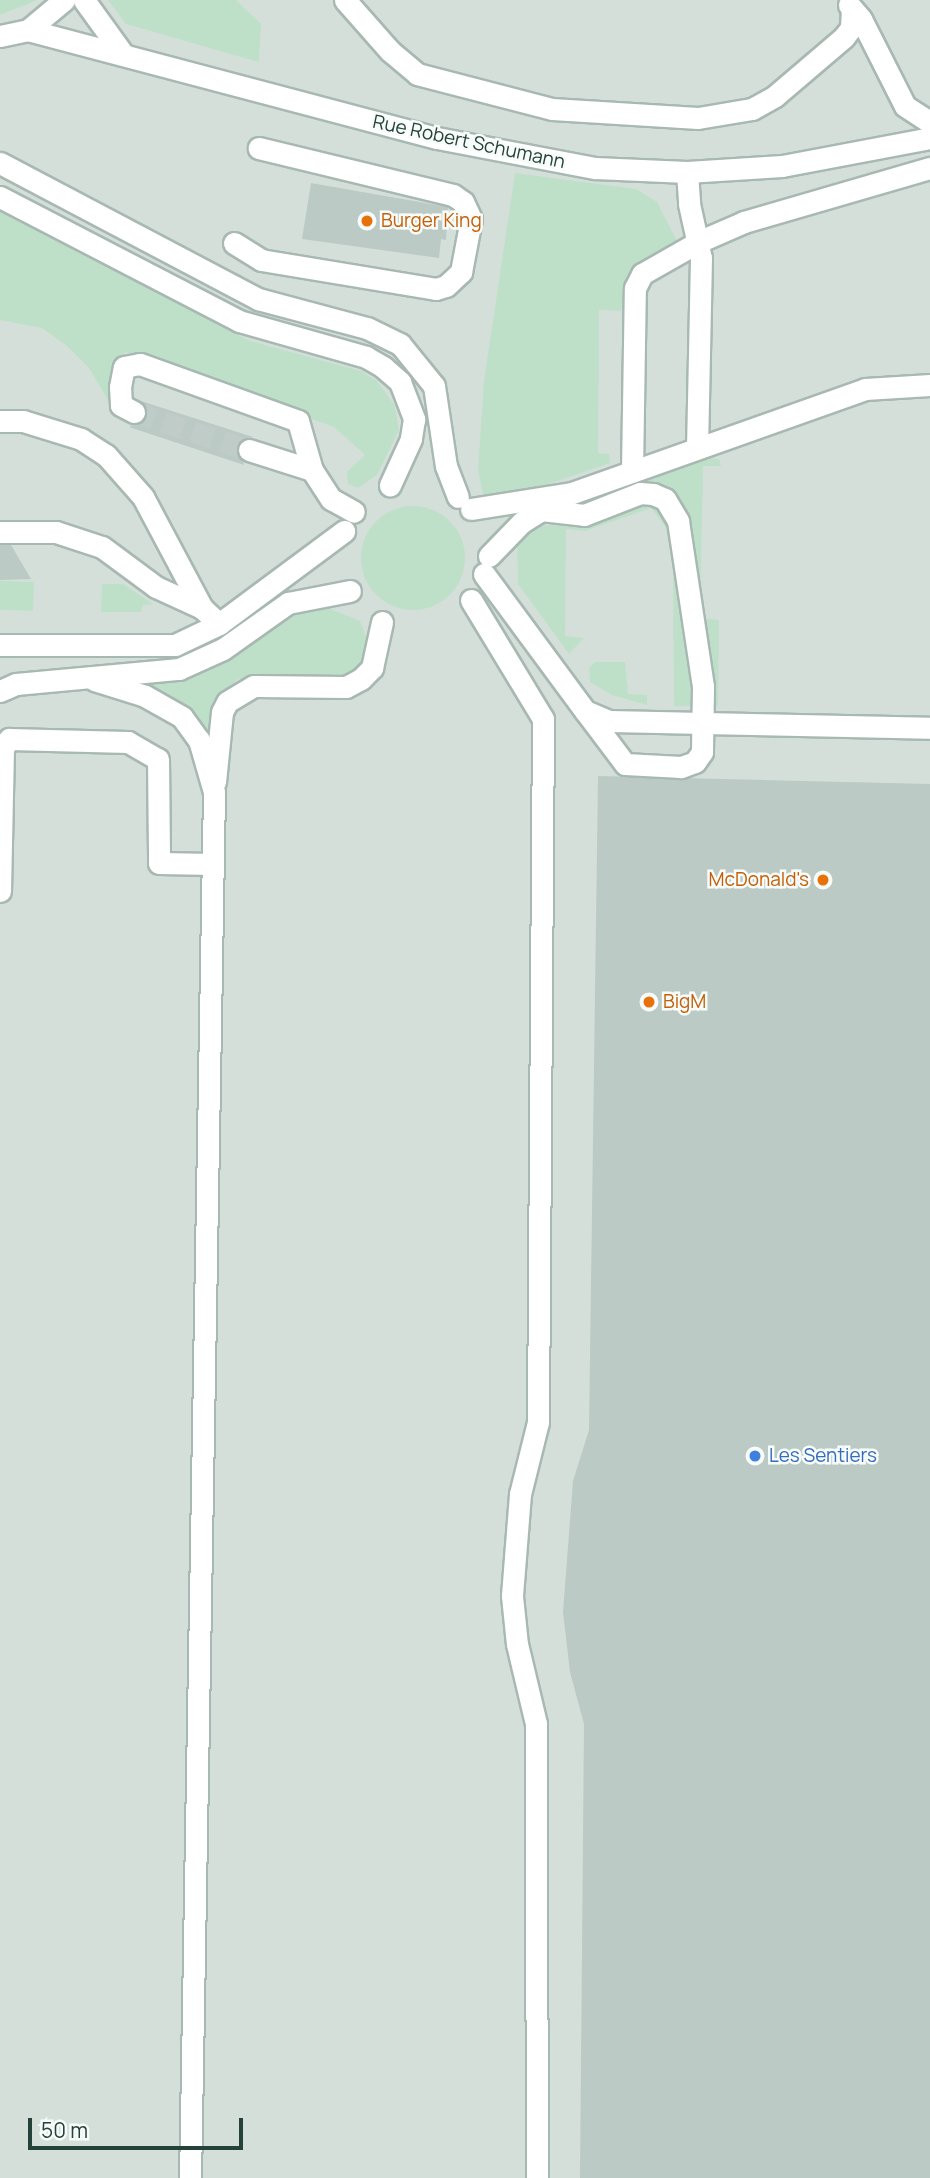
<!DOCTYPE html>
<html>
<head>
<meta charset="utf-8">
<style>
	body { margin:0 }
	#map { position:relative; width:930px; height:2178px; overflow:hidden; background:#e6efeb; font-family:Manrope,sans-serif }
	div>[style] { position:absolute }
	.built>* { inset:0; background:#d4dfda; transform-origin:0 0 }
	.green>* { inset:0; background:#bfe0c8; transform-origin:0 0 }
	.round { border-radius:50% }
	.building>* { inset:0; background:#bbcac4 }
	.minor-tunnel>* { height:21px; margin-top:-10.5px; transform-origin:0; background:repeating-linear-gradient(90deg,#bfccc8 0 21px,transparent 0 31px) }
	.roads { filter:drop-shadow(2px 0 #a8b8b2) drop-shadow(-2px 0 #a8b8b2) drop-shadow(0 2px #a8b8b2) drop-shadow(0 -2px #a8b8b2) }
	.minor>* { height:21px; margin:-10.5px; padding:0 10.5px; transform-origin:10.5px; border-radius:10.5px; background:#fff }
	.dots>* { width:19px; height:19px; translate:-50% -50%; box-sizing:border-box; border:4px solid #f7fbf9; border-radius:50% }
	span { translate:-50% -50%; white-space:nowrap; text-align:center; line-height:1.15; -webkit-text-stroke:5px #f7fbf9; paint-order:stroke }
	.street-label { font-size:19px; color:#24423a }
	.food-label { font-size:19px; color:#c56008 }
	.left { translate:0 -50%; text-align:left }
	.right { translate:-100% -50%; text-align:right }
	.shop-label { font-size:19px; color:#366cbe }
	.scale { position:absolute; left:28px; top:2118px; width:215px; height:32px; box-sizing:border-box; border:4px solid #24423a; border-top:0; padding-left:9px; font-size:21px; line-height:24px; white-space:nowrap; color:#24423a; -webkit-text-stroke:5px #f7fbf9; paint-order:stroke }
</style>
</head>
<body>
<div id="map">
	<div class="built">
		<i style="left:0;top:0;width:930px;height:2178px"></i>
	</div>
	<div class="green">
		<i style="clip-path:polygon(0 0,38px 0,0 15px)"></i>
		<i style="clip-path:polygon(108px 0,236px 0,261px 24px,259px 62px,126px 24px)"></i>
		<i style="clip-path:polygon(515px 173px,636px 189px,657px 202px,678px 243px,626px 280px,621px 311px,599px 310px,598px 453px,609px 454px,610px 463px,505px 499px,483px 494px,478px 470px,484px 381px)"></i>
		<i style="clip-path:polygon(0 212px,250px 341px,361px 371px,377px 381px,395px 406px,399px 430px,377px 475px,358px 488px,348px 484px,347px 472px,365px 455px,334px 427px,125px 352px,109px 387px,115px 412px,89px 368px,67px 346px,42px 328px,0 320px)"></i>
		<i style="clip-path:polygon(709px 458px,719px 459px,721px 466px,703px 466px,700px 618px,719px 620px,718px 706px,708px 705px,669px 493px,580px 506px)"></i>
		<i style="clip-path:polygon(654px 501px,672px 530px,695px 685px,694px 706px,674px 706px,673px 567px,666px 528px,651px 508px,585px 531px,566px 529px,565px 636px,584px 638px,569px 654px,518px 584px,517px 537px,531px 526px,576px 524px)"></i>
		<i class="round" style="left:361px;top:506px;width:104px;height:104px"></i>
		<i style="left:34px;top:582px;width:29px;height:34px;rotate:92deg"></i>
		<i style="clip-path:polygon(102px 584px,123px 584px,153px 604px,143px 605px,141px 612px,101px 612px)"></i>
		<i style="clip-path:polygon(326px 607px,360px 621px,369px 645px,364px 667px,351px 675px,238px 679px,221px 695px,214px 760px,132px 684px,203px 672px,293px 609px)"></i>
		<i style="clip-path:polygon(595px 662px,625px 662px,628px 694px,647px 695px,647px 705px,612px 695px,590px 682px,589px 668px)"></i>
	</div>
	<div class="building">
		<i style="clip-path:polygon(311px 183px,448px 207px,446px 240px,441px 239px,439px 258px,302px 239px)"></i>
		<i style="clip-path:polygon(141px 401px,253px 437px,237px 445px,244px 465px,129px 427px,146px 418px)"></i>
		<i style="clip-path:polygon(0 545px,11px 545px,31px 579px,0 580px)"></i>
		<i style="clip-path:polygon(598px 776px,930px 784px,930px 2178px,580px 2178px,584px 1724px,570px 1672px,563px 1612px,573px 1481px,589px 1430px)"></i>
	</div>
	<div class="minor-tunnel">
		<i style="left:134px;top:412px;width:121px;rotate:18.3deg"></i>
	</div>
	<div class="roads">
		<div class="minor">
			<i style="left:84px;top:0;width:67px;rotate:54.2deg"></i>
			<i style="left:345px;top:0;width:68px;rotate:48.6deg"></i>
			<i style="left:390px;top:51px;width:35px;rotate:40deg"></i>
			<i style="left:417px;top:74px;width:139px;rotate:14.5deg"></i>
			<i style="left:552px;top:109px;width:146px;rotate:3.5deg"></i>
			<i style="left:698px;top:118px;width:55px;rotate:-9.5deg"></i>
			<i style="left:752px;top:109px;width:26px;rotate:-29deg"></i>
			<i style="left:775px;top:96px;width:91px;rotate:-40.5deg"></i>
			<i style="left:844px;top:37px;width:11px;rotate:-52deg"></i>
			<i style="left:851px;top:28px;width:18px;rotate:-87deg"></i>
			<i style="left:849px;top:5px;width:18px;rotate:49deg"></i>
			<i style="left:861px;top:19px;width:97px;rotate:63.2deg"></i>
			<i style="left:905px;top:106px;width:30px;rotate:33deg"></i>
			<i style="left:28px;top:30px;width:423px;rotate:14.8deg"></i>
			<i style="left:437px;top:138px;width:161px;rotate:10.8deg"></i>
			<i style="left:595px;top:168px;width:92px;rotate:2.5deg"></i>
			<i style="left:687px;top:172px;width:95px;rotate:-3.6deg"></i>
			<i style="left:782px;top:166px;width:151px;rotate:-10.7deg"></i>
			<i style="left:0;top:36px;width:29px;rotate:-12deg"></i>
			<i style="left:28px;top:30px;width:47px;rotate:-39.8deg"></i>
			<i style="left:0;top:163px;width:292px;rotate:27.8deg"></i>
			<i style="left:258px;top:299px;width:113px;rotate:14.9deg"></i>
			<i style="left:367px;top:328px;width:37px;rotate:26deg"></i>
			<i style="left:400px;top:344px;width:54px;rotate:51deg"></i>
			<i style="left:434px;top:386px;width:81px;rotate:81.5deg"></i>
			<i style="left:446px;top:466px;width:33px;rotate:69deg"></i>
			<i style="left:687px;top:172px;width:32px;rotate:86deg"></i>
			<i style="left:689px;top:204px;width:55px;rotate:77.5deg"></i>
			<i style="left:701px;top:258px;width:190px;rotate:91.2deg"></i>
			<i style="left:0;top:197px;width:269px;rotate:27.4deg"></i>
			<i style="left:239px;top:321px;width:132px;rotate:15.8deg"></i>
			<i style="left:366px;top:357px;width:20px;rotate:30deg"></i>
			<i style="left:383px;top:367px;width:23px;rotate:41deg"></i>
			<i style="left:400px;top:382px;width:40px;rotate:69deg"></i>
			<i style="left:414px;top:419px;width:20px;rotate:99deg"></i>
			<i style="left:411px;top:439px;width:51px;rotate:114.5deg"></i>
			<i style="left:234px;top:243px;width:32px;rotate:32deg"></i>
			<i style="left:261px;top:260px;width:177px;rotate:9.4deg"></i>
			<i style="left:436px;top:289px;width:10px;rotate:-17deg"></i>
			<i style="left:446px;top:286px;width:21px;rotate:-43deg"></i>
			<i style="left:461px;top:272px;width:54px;rotate:-79.3deg"></i>
			<i style="left:471px;top:219px;width:19px;rotate:-115deg"></i>
			<i style="left:463px;top:202px;width:12px;rotate:-145deg"></i>
			<i style="left:453px;top:195px;width:200px;rotate:-166.4deg"></i>
			<i style="left:134px;top:412px;width:15px;rotate:-152deg"></i>
			<i style="left:121px;top:405px;width:18px;rotate:-93deg"></i>
			<i style="left:120px;top:387px;width:20px;rotate:-79deg"></i>
			<i style="left:124px;top:367px;width:16px;rotate:-11deg"></i>
			<i style="left:140px;top:364px;width:168px;rotate:19.8deg"></i>
			<i style="left:298px;top:421px;width:51px;rotate:74.1deg"></i>
			<i style="left:312px;top:470px;width:35px;rotate:57deg"></i>
			<i style="left:331px;top:499px;width:26px;rotate:29deg"></i>
			<i style="left:0;top:421px;width:23px"></i>
			<i style="left:23px;top:421px;width:61px;rotate:17.2deg"></i>
			<i style="left:81px;top:439px;width:30px;rotate:33deg"></i>
			<i style="left:106px;top:455px;width:56px;rotate:48.6deg"></i>
			<i style="left:143px;top:497px;width:126px;rotate:62deg"></i>
			<i style="left:202px;top:608px;width:23px;rotate:43deg"></i>
			<i style="left:249px;top:450px;width:66px;rotate:17.6deg"></i>
			<i style="left:632px;top:471px;width:183px;rotate:-89.1deg"></i>
			<i style="left:635px;top:288px;width:16px;rotate:-63deg"></i>
			<i style="left:642px;top:274px;width:64px;rotate:-29.7deg"></i>
			<i style="left:698px;top:242px;width:50px;rotate:-23.5deg"></i>
			<i style="left:744px;top:222px;width:194px;rotate:-16.2deg"></i>
			<i style="left:471px;top:509px;width:102px;rotate:-9deg"></i>
			<i style="left:572px;top:493px;width:311px;rotate:-19.5deg"></i>
			<i style="left:865px;top:389px;width:65px;rotate:-3.5deg"></i>
			<i style="left:541px;top:510px;width:43px;rotate:6.6deg"></i>
			<i style="left:584px;top:515px;width:60px;rotate:-21.4deg"></i>
			<i style="left:640px;top:493px;width:13px;rotate:4deg"></i>
			<i style="left:653px;top:494px;width:13px;rotate:23deg"></i>
			<i style="left:665px;top:499px;width:26px;rotate:59deg"></i>
			<i style="left:678px;top:521px;width:168px;rotate:81.4deg"></i>
			<i style="left:703px;top:687px;width:65px;rotate:90.9deg"></i>
			<i style="left:702px;top:752px;width:12px;rotate:125deg"></i>
			<i style="left:695px;top:762px;width:15px;rotate:160deg"></i>
			<i style="left:681px;top:767px;width:56px;rotate:-176.9deg"></i>
			<i style="left:625px;top:764px;width:66px;rotate:-127deg"></i>
			<i style="left:0;top:532px;width:56px"></i>
			<i style="left:56px;top:532px;width:48px;rotate:18.1deg"></i>
			<i style="left:102px;top:547px;width:67px;rotate:36.5deg"></i>
			<i style="left:156px;top:587px;width:51px;rotate:24.5deg"></i>
			<i style="left:489px;top:556px;width:47px;rotate:-45.9deg"></i>
			<i style="left:522px;top:522px;width:34px;rotate:-32deg"></i>
			<i style="left:484px;top:574px;width:170px;rotate:53.6deg"></i>
			<i style="left:585px;top:711px;width:25px;rotate:23deg"></i>
			<i style="left:608px;top:721px;width:322px;rotate:1.2deg"></i>
			<i style="left:471px;top:600px;width:139px;rotate:58.8deg"></i>
			<i style="left:543px;top:719px;width:703px;rotate:90.41deg"></i>
			<i style="left:538px;top:1422px;width:74px;rotate:104deg"></i>
			<i style="left:520px;top:1494px;width:102px;rotate:94.5deg"></i>
			<i style="left:512px;top:1596px;width:48px;rotate:84.1deg"></i>
			<i style="left:517px;top:1644px;width:82px;rotate:76.6deg"></i>
			<i style="left:536px;top:1724px;width:454px;rotate:89.9deg"></i>
			<i style="left:0;top:645px;width:175px"></i>
			<i style="left:175px;top:645px;width:49px;rotate:-25.5deg"></i>
			<i style="left:219px;top:624px;width:156px;rotate:-36.6deg"></i>
			<i style="left:94px;top:680px;width:53px;rotate:17.4deg"></i>
			<i style="left:145px;top:696px;width:43px;rotate:29.6deg"></i>
			<i style="left:182px;top:717px;width:29px;rotate:54deg"></i>
			<i style="left:199px;top:740px;width:54px;rotate:73.9deg"></i>
			<i style="left:214px;top:792px;width:1386px;rotate:90.99deg"></i>
			<i style="left:0;top:691px;width:17px;rotate:-24deg"></i>
			<i style="left:16px;top:684px;width:164px;rotate:-5.3deg"></i>
			<i style="left:179px;top:669px;width:48px;rotate:-24.4deg"></i>
			<i style="left:223px;top:649px;width:80px;rotate:-35.3deg"></i>
			<i style="left:288px;top:603px;width:63px;rotate:-11deg"></i>
			<i style="left:215px;top:782px;width:70px;rotate:-84.3deg"></i>
			<i style="left:222px;top:712px;width:11px;rotate:-63deg"></i>
			<i style="left:227px;top:702px;width:31px;rotate:-31deg"></i>
			<i style="left:254px;top:686px;width:92px;rotate:0.6deg"></i>
			<i style="left:346px;top:687px;width:17px;rotate:-28deg"></i>
			<i style="left:361px;top:679px;width:16px;rotate:-45deg"></i>
			<i style="left:372px;top:668px;width:47px;rotate:-77.7deg"></i>
			<i style="left:0;top:891px;width:143px;rotate:-88.8deg"></i>
			<i style="left:3px;top:748px;width:11px;rotate:-56deg"></i>
			<i style="left:9px;top:739px;width:119px;rotate:1.4deg"></i>
			<i style="left:128px;top:742px;width:34px;rotate:30deg"></i>
			<i style="left:158px;top:759px;width:104px;rotate:89.4deg"></i>
			<i style="left:159px;top:863px;width:54px;rotate:1.1deg"></i>
		</div>
	</div>
	<div class="dots">
		<i style="left:367px;top:221px;background:#e8710a"></i>
		<i style="left:823px;top:880px;background:#e8710a"></i>
		<i style="left:649px;top:1002px;background:#e8710a"></i>
		<i style="left:755px;top:1456px;background:#3f7fe0"></i>
	</div>
	<div class="street-label">
		<span style="left:469px;top:142px;rotate:12deg">Rue Robert Schumann</span>
	</div>
	<div class="food-label">
		<span class="left" style="left:381px;top:221px">Burger King</span>
		<span class="right" style="left:809px;top:880px">McDonald's</span>
		<span class="left" style="left:663px;top:1002px">BigM</span>
	</div>
	<div class="shop-label">
		<span class="left" style="left:769px;top:1456px">Les Sentiers</span>
	</div>
	<div class="scale">50 m</div>
</div>
</body>
</html>
